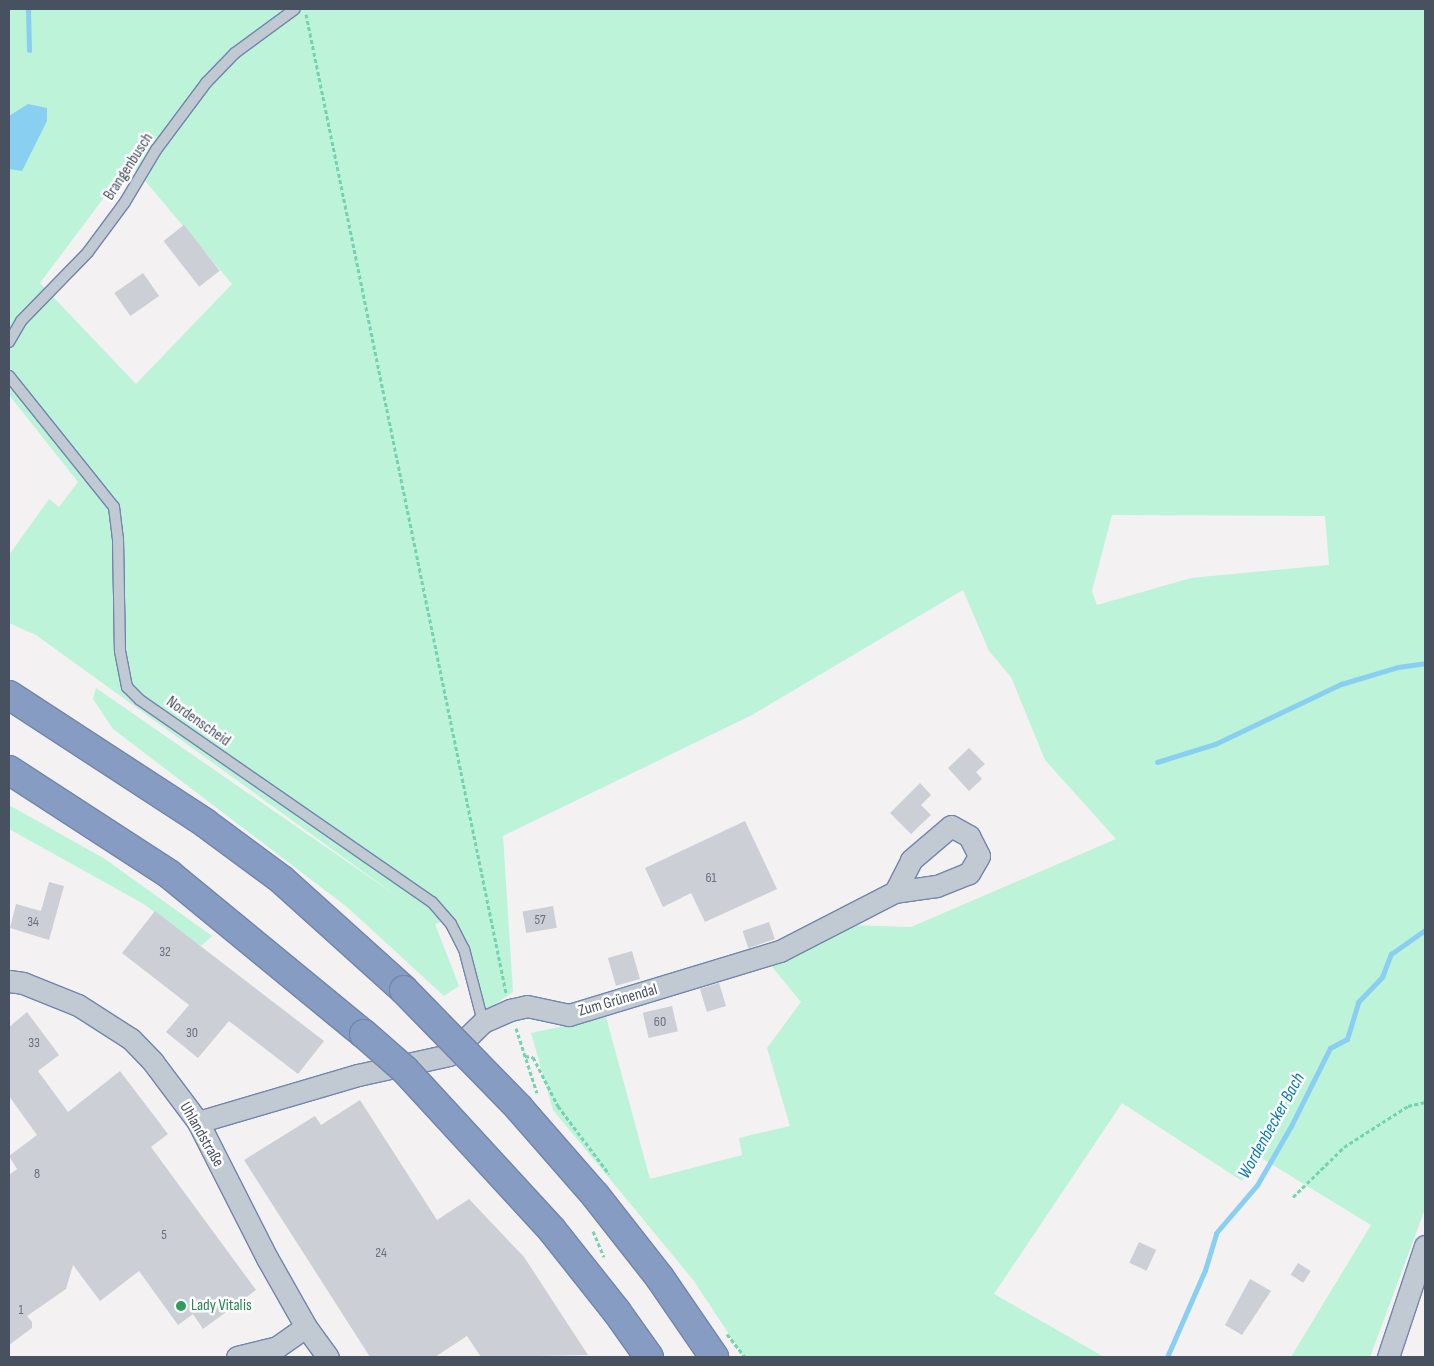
<!DOCTYPE html>
<html>
<head>
<meta charset="utf-8">
<style>
	body { margin:0 }
	#map { position:relative; width:1434px; height:1366px; overflow:hidden; background:#f3f1f1; font-family:"Sofia Sans Condensed",sans-serif }
	div>[style] { position:absolute }
	.green>* { inset:0; background:#bdf3d9 }
	.water>* { inset:0; background:#88cff2 }
	.stream>* { height:5px; margin:-2.5px; padding:0 2.5px; transform-origin:2.5px; border-radius:2.5px; background:#88cff2 }
	.building>* { inset:0; background:#cccfd6; transform-origin:0 0 }
	.path>* { height:3px; margin-top:-1.5px; transform-origin:0; background:repeating-linear-gradient(90deg,#73d3b0 0 4px,transparent 0 6.5px) }
	.roads { filter:drop-shadow(1px 0 #7186ae) drop-shadow(-1px 0 #7186ae) drop-shadow(0 1px #7186ae) drop-shadow(0 -1px #7186ae) }
	.lane>* { height:10px; margin:-5px; padding:0 5px; transform-origin:5px; border-radius:5px; background:#c1c9d3 }
	.street>* { height:21px; margin:-10.5px; padding:0 10.5px; transform-origin:10.5px; border-radius:10.5px; background:#c1c9d3 }
	.highway>* { height:28px; margin:-14px; padding:0 14px; transform-origin:14px; border-radius:14px; background:#869cc2 }
	.bridges { filter:drop-shadow(1px 0 #7186ae) drop-shadow(-1px 0 #7186ae) drop-shadow(0 1px #7186ae) drop-shadow(0 -1px #7186ae) }
	.highway-bridge>* { height:28px; margin:-14px; padding:0 14px; transform-origin:14px; border-radius:14px; background:#869cc2 }
	.dots>* { width:14px; height:14px; translate:-50% -50%; box-sizing:border-box; border:2px solid #fff; border-radius:50% }
	span { translate:-50% -50%; white-space:nowrap; text-align:center; line-height:1.15; -webkit-text-stroke:5px #fff; paint-order:stroke }
	.number-label { font-size:14px; color:#68707e }
	.number-label span { -webkit-text-stroke-width:0 }
	.street-label { font-size:16px; color:#475160 }
	.leisure-label { font-size:16px; color:#27864d }
	.left { translate:0 -50%; text-align:left }
	.water-label { font-size:18px; color:#037bb7; font-style:italic }
	.frame { position:absolute; inset:0; border:10px solid #475160; pointer-events:none }
</style>
</head>
<body>
<div id="map">
	<div class="green">
		<i style="clip-path:polygon(evenodd,9px 9px,1425px 9px,1425px 1209px,1370px 1357px,1291px 1357px,1371px 1225px,1258px 1156px,1242px 1181px,1122px 1103px,994px 1294px,1104px 1357px,744px 1357px,694px 1281px,553px 1110px,531px 1033px,606px 1017px,650px 1179px,742px 1155px,739px 1138px,790px 1126px,767px 1048px,801px 1002px,768px 962px,849px 925px,911px 927px,1116px 839px,1045px 760px,1011px 677px,989px 651px,963px 590px,752px 715px,503px 836px,513px 992px,487px 1010px,454px 917px,435px 924px,459px 986px,444px 996px,347px 907px,113px 729px,93px 699px,96px 688px,401px 899px,36px 635px,9px 623px,9px 555px,49px 499px,59px 507px,78px 482px,9px 395px,9px 9px,130px 163px,232px 284px,136px 384px,40px 283px,130px 163px,9px 9px,1112px 515px,1325px 516px,1329px 565px,1191px 578px,1097px 605px,1092px 591px,1112px 515px)"></i>
		<i style="clip-path:polygon(9px 805px,105px 859px,212px 936px,201px 946px,142px 903px,9px 829px)"></i>
	</div>
	<div class="water">
		<i style="clip-path:polygon(28px 104px,47px 108px,47px 121px,22px 171px,9px 169px,9px 116px)"></i>
	</div>
	<div class="stream">
		<i style="left:28px;top:9px;width:41px;rotate:88.6deg"></i>
		<i style="left:1157px;top:762px;width:61px;rotate:-17.2deg"></i>
		<i style="left:1215px;top:744px;width:140px;rotate:-25.5deg"></i>
		<i style="left:1341px;top:684px;width:59px;rotate:-16.6deg"></i>
		<i style="left:1398px;top:667px;width:27px;rotate:-8deg"></i>
		<i style="left:1167px;top:1357px;width:95px;rotate:-66.4deg"></i>
		<i style="left:1205px;top:1270px;width:39px;rotate:-73deg"></i>
		<i style="left:1216px;top:1233px;width:63px;rotate:-49.5deg"></i>
		<i style="left:1257px;top:1185px;width:68px;rotate:-60deg"></i>
		<i style="left:1291px;top:1126px;width:87px;rotate:-63.4deg"></i>
		<i style="left:1330px;top:1048px;width:19px;rotate:-28deg"></i>
		<i style="left:1347px;top:1039px;width:39px;rotate:-73deg"></i>
		<i style="left:1358px;top:1002px;width:35px;rotate:-46deg"></i>
		<i style="left:1382px;top:977px;width:25px;rotate:-69deg"></i>
		<i style="left:1391px;top:954px;width:42px;rotate:-35.2deg"></i>
	</div>
	<div class="building">
		<i style="left:184px;top:225px;width:58px;height:26px;rotate:52deg"></i>
		<i style="left:143px;top:273px;width:28px;height:35px;rotate:55deg"></i>
		<i style="clip-path:polygon(969px 748px,985px 764px,976px 772px,982px 779px,969px 791px,948px 768px)"></i>
		<i style="clip-path:polygon(920px 783px,931px 795px,921px 805px,931px 815px,911px 834px,890px 813px)"></i>
		<i style="clip-path:polygon(745px 821px,777px 889px,705px 922px,691px 893px,663px 907px,645px 868px)"></i>
		<i style="clip-path:polygon(49px 882px,64px 886px,49px 940px,10px 928px,16px 904px,41px 911px)"></i>
		<i style="left:553px;top:906px;width:22px;height:31px;rotate:80deg"></i>
		<i style="clip-path:polygon(155px 911px,324px 1041px,298px 1074px,229px 1021px,198px 1058px,166px 1032px,189px 1005px,122px 953px)"></i>
		<i style="left:769px;top:922px;width:18px;height:28px;rotate:71deg"></i>
		<i style="left:632px;top:951px;width:29px;height:25px;rotate:74deg"></i>
		<i style="left:719px;top:983px;width:24px;height:20px;rotate:73deg"></i>
		<i style="left:672px;top:1006px;width:26px;height:30px;rotate:77deg"></i>
		<i style="clip-path:polygon(27px 1012px,59px 1055px,38px 1071px,68px 1112px,120px 1071px,168px 1134px,151px 1147px,256px 1290px,203px 1329px,193px 1314px,178px 1325px,139px 1271px,100px 1301px,73px 1265px,66px 1289px,27px 1316px,32px 1322px,32px 1328px,9px 1345px,9px 1175px,17px 1169px,9px 1156px,37px 1135px,9px 1096px,9px 1027px)"></i>
		<i style="clip-path:polygon(360px 1100px,437px 1220px,469px 1199px,524px 1257px,588px 1355px,481px 1357px,467px 1336px,435px 1357px,370px 1357px,244px 1160px,315px 1116px,321px 1125px)"></i>
		<i style="left:1139px;top:1242px;width:19px;height:23px;rotate:25deg"></i>
		<i style="left:1298px;top:1263px;width:15px;height:14px;rotate:32deg"></i>
		<i style="clip-path:polygon(1250px 1279px,1271px 1291px,1242px 1335px,1225px 1325px)"></i>
	</div>
	<div class="path">
		<i style="left:306px;top:14px;width:999px;rotate:78.45deg"></i>
		<i style="left:516px;top:1028px;width:68px;rotate:72.1deg"></i>
		<i style="left:525px;top:1056px;width:8px;rotate:7deg"></i>
		<i style="left:533px;top:1057px;width:55px;rotate:63deg"></i>
		<i style="left:558px;top:1106px;width:85px;rotate:53.1deg"></i>
		<i style="left:1293px;top:1197px;width:71px;rotate:-44.4deg"></i>
		<i style="left:1344px;top:1147px;width:76px;rotate:-32.6deg"></i>
		<i style="left:1408px;top:1106px;width:17px;rotate:-13deg"></i>
		<i style="left:593px;top:1231px;width:28px;rotate:67deg"></i>
		<i style="left:727px;top:1334px;width:29px;rotate:52deg"></i>
		<i style="left:889px;top:1357px;width:15px"></i>
	</div>
	<div class="roads">
		<div class="lane">
			<i style="left:9px;top:342px;width:24px;rotate:-60deg"></i>
			<i style="left:21px;top:321px;width:96px;rotate:-45.8deg"></i>
			<i style="left:88px;top:252px;width:62px;rotate:-53.5deg"></i>
			<i style="left:125px;top:202px;width:61px;rotate:-59.2deg"></i>
			<i style="left:156px;top:150px;width:84px;rotate:-53.3deg"></i>
			<i style="left:206px;top:83px;width:42px;rotate:-46deg"></i>
			<i style="left:235px;top:53px;width:74px;rotate:-36.3deg"></i>
			<i style="left:9px;top:376px;width:168px;rotate:51.3deg"></i>
			<i style="left:114px;top:507px;width:32px;rotate:83deg"></i>
			<i style="left:118px;top:539px;width:112px;rotate:89deg"></i>
			<i style="left:120px;top:651px;width:37px;rotate:79deg"></i>
			<i style="left:127px;top:687px;width:18px;rotate:45deg"></i>
			<i style="left:140px;top:700px;width:355px;rotate:34.7deg"></i>
			<i style="left:432px;top:902px;width:29px;rotate:49deg"></i>
			<i style="left:451px;top:924px;width:28px;rotate:63deg"></i>
			<i style="left:464px;top:949px;width:75px;rotate:75.4deg"></i>
		</div>
		<div class="street">
			<i style="left:9px;top:981px;width:14px;rotate:8deg"></i>
			<i style="left:23px;top:983px;width:59px;rotate:21.8deg"></i>
			<i style="left:78px;top:1005px;width:63px;rotate:32.7deg"></i>
			<i style="left:131px;top:1039px;width:32px;rotate:46deg"></i>
			<i style="left:153px;top:1062px;width:75px;rotate:53.1deg"></i>
			<i style="left:198px;top:1122px;width:153px;rotate:63.1deg"></i>
			<i style="left:267px;top:1258px;width:79px;rotate:60.5deg"></i>
			<i style="left:306px;top:1327px;width:37px;rotate:54deg"></i>
			<i style="left:198px;top:1122px;width:167px;rotate:-16.4deg"></i>
			<i style="left:358px;top:1075px;width:93px;rotate:-12.4deg"></i>
			<i style="left:449px;top:1055px;width:47px;rotate:-44.1deg"></i>
			<i style="left:483px;top:1022px;width:30px;rotate:-24deg"></i>
			<i style="left:510px;top:1010px;width:17px;rotate:-13deg"></i>
			<i style="left:527px;top:1006px;width:43px;rotate:12.1deg"></i>
			<i style="left:569px;top:1015px;width:220px;rotate:-16.9deg"></i>
			<i style="left:780px;top:951px;width:129px;rotate:-27.2deg"></i>
			<i style="left:895px;top:892px;width:36px;rotate:-63deg"></i>
			<i style="left:911px;top:860px;width:52px;rotate:-40.4deg"></i>
			<i style="left:951px;top:826px;width:21px;rotate:29deg"></i>
			<i style="left:969px;top:836px;width:22px;rotate:63deg"></i>
			<i style="left:979px;top:856px;width:20px;rotate:120deg"></i>
			<i style="left:969px;top:873px;width:35px;rotate:158deg"></i>
			<i style="left:936px;top:886px;width:41px;rotate:171.7deg"></i>
			<i style="left:237px;top:1357px;width:41px;rotate:-14deg"></i>
			<i style="left:277px;top:1347px;width:35px;rotate:-35deg"></i>
			<i style="left:1388px;top:1357px;width:117px;rotate:-71.6deg"></i>
		</div>
		<div class="highway">
			<i style="left:9px;top:695px;width:234px;rotate:33.1deg"></i>
			<i style="left:205px;top:823px;width:96px;rotate:36.5deg"></i>
			<i style="left:282px;top:880px;width:164px;rotate:42deg"></i>
			<i style="left:9px;top:770px;width:191px;rotate:33deg"></i>
			<i style="left:169px;top:874px;width:252px;rotate:39.4deg"></i>
		</div>
	</div>
	<div class="bridges">
		<div class="highway-bridge">
			<i style="left:404px;top:990px;width:165px;rotate:45.7deg"></i>
			<i style="left:519px;top:1108px;width:116px;rotate:48.9deg"></i>
			<i style="left:595px;top:1195px;width:105px;rotate:51.9deg"></i>
			<i style="left:660px;top:1278px;width:96px;rotate:55.6deg"></i>
			<i style="left:364px;top:1034px;width:55px;rotate:41.3deg"></i>
			<i style="left:405px;top:1070px;width:217px;rotate:47.4deg"></i>
			<i style="left:552px;top:1230px;width:105px;rotate:51.6deg"></i>
			<i style="left:617px;top:1312px;width:55px;rotate:54.6deg"></i>
		</div>
	</div>
	<div class="dots">
		<i style="left:181px;top:1306px;background:#2e9e5b"></i>
	</div>
	<div class="number-label">
		<span style="left:711px;top:878px">61</span>
		<span style="left:540px;top:920px">57</span>
		<span style="left:33px;top:922px">34</span>
		<span style="left:165px;top:952px">32</span>
		<span style="left:660px;top:1022px">60</span>
		<span style="left:192px;top:1033px">30</span>
		<span style="left:34px;top:1043px">33</span>
		<span style="left:37px;top:1174px">8</span>
		<span style="left:164px;top:1235px">5</span>
		<span style="left:381px;top:1253px">24</span>
		<span style="left:21px;top:1310px">1</span>
	</div>
	<div class="street-label">
		<span style="left:129px;top:167px;rotate:-57deg">Brangenbusch</span>
		<span style="left:198px;top:722px;rotate:35deg">Nordenscheid</span>
		<span style="left:618px;top:1001px;rotate:-16deg">Zum Grünendal</span>
		<span style="left:201px;top:1135px;rotate:60deg">Uhlandstraße</span>
	</div>
	<div class="leisure-label">
		<span class="left" style="left:191px;top:1306px">Lady Vitalis</span>
	</div>
	<div class="water-label">
		<span style="left:1272px;top:1126px;rotate:-61deg">Wordenbecker Bach</span>
	</div>
	<div class="frame"></div>
</div>
</body>
</html>
